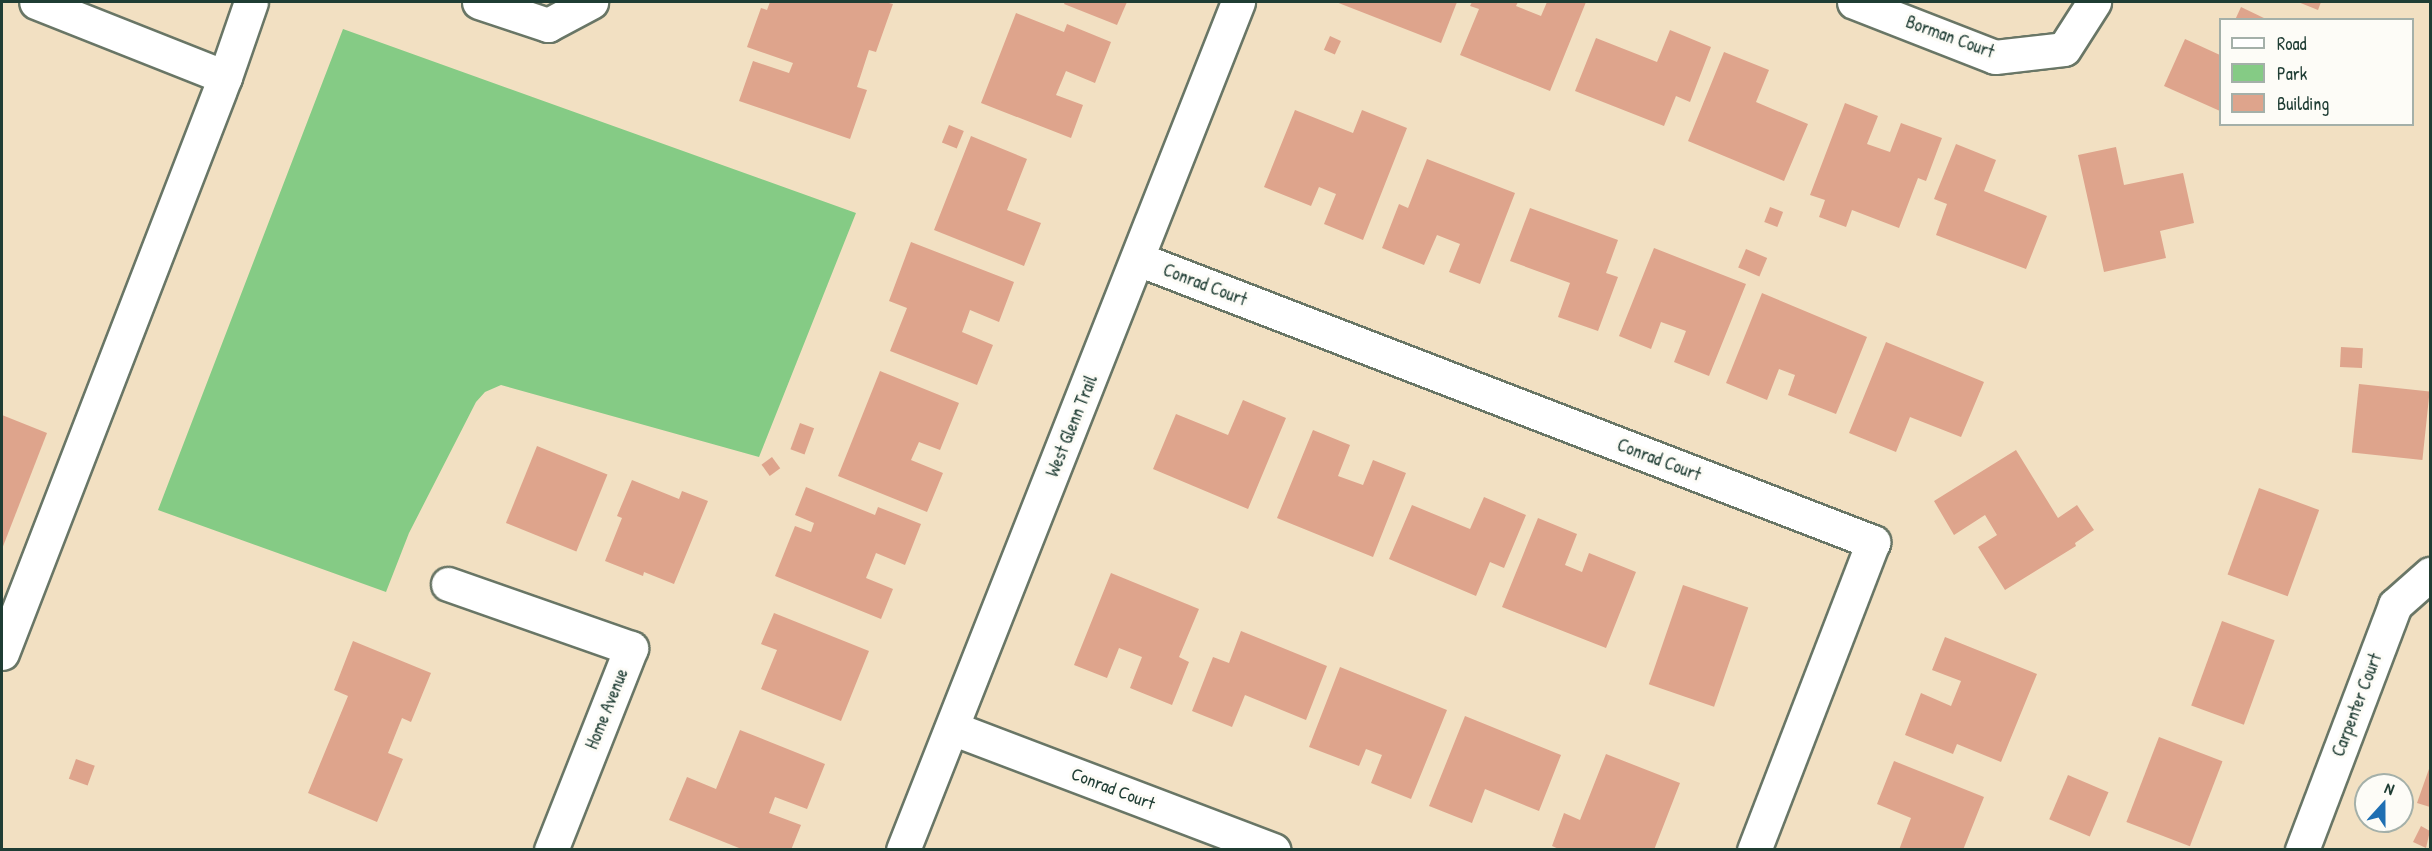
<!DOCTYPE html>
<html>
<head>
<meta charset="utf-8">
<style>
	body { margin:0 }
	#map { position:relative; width:2432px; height:851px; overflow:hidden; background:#f2e0c2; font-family:"Patrick Hand",sans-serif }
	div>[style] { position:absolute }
	.green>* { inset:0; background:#85cb85 }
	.building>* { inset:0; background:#dea48c; transform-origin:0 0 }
	.roads { filter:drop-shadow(2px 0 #697666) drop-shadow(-2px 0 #697666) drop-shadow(0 2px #697666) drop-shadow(0 -2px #697666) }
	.minor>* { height:33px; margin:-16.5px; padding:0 16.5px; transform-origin:16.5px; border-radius:16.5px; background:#fff }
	span { translate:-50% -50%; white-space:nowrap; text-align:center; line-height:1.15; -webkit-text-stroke:6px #fdfcf7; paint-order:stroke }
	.street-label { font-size:18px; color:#1f3d34 }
	.frame { position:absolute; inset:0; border:3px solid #1f3d34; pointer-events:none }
	.legend { position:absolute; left:2219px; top:18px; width:195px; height:108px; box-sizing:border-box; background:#fdfcf7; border:2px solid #a4b0a9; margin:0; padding:8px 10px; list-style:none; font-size:18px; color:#1f3d34 }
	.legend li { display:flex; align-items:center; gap:12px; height:30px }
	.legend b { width:30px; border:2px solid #a4b0a9 }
	.north { position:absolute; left:2354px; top:773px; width:60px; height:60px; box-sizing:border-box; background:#fdfcf7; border:2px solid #a4b0a9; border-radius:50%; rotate:21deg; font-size:16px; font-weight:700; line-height:24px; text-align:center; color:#1f3d34 }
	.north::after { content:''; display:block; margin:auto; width:21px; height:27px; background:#1f6fb2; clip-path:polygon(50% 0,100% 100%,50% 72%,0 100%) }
</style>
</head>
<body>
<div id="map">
	<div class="green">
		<i style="clip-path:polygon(343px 29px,856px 213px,759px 457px,501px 385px,485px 392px,476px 402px,409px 533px,386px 592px,158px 510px)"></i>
	</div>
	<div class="building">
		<i style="clip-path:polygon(770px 2px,885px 2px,893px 4px,876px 52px,869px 50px,857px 87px,867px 90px,850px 139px,739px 101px,753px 61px,789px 73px,793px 63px,747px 47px,761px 8px,767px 10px)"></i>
		<i style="clip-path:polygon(1065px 2px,1127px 2px,1117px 25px,1064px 4px)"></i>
		<i style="clip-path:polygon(1336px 2px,1457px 2px,1441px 43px)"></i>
		<i style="clip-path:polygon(1472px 2px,1518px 2px,1516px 6px,1541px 16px,1547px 2px,1586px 2px,1550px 91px,1460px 55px,1479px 9px,1470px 6px)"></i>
		<i style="clip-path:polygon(2298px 2px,2321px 2px,2318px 10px)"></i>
		<i style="clip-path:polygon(2241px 7px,2268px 20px,2235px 20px)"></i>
		<i style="clip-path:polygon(1016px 13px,1064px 32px,1067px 24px,1111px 42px,1095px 83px,1066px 71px,1056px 95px,1083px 105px,1071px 138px,981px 103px)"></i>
		<i style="clip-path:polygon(1670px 30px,1711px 47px,1690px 102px,1676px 96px,1664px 126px,1575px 91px,1596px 38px,1657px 62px)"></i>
		<i style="left:1330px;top:36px;width:12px;height:15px;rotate:24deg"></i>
		<i style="clip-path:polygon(2185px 39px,2220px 55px,2220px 111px,2164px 86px)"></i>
		<i style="clip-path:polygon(1724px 52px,1769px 70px,1756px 102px,1808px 124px,1784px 181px,1688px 141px)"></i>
		<i style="clip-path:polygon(1845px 103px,1878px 116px,1867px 144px,1890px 152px,1901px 123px,1942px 138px,1926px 181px,1918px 178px,1899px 228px,1852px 210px,1846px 227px,1819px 217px,1825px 200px,1810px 195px)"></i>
		<i style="clip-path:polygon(1295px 110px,1353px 133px,1362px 110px,1407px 128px,1363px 240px,1324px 224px,1336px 194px,1319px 187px,1311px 206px,1264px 187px)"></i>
		<i style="left:949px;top:125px;width:16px;height:19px;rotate:22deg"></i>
		<i style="clip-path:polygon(971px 136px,1027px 159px,1007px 210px,1041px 223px,1024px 266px,934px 230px)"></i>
		<i style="clip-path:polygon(1956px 144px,1996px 160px,1984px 191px,2047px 216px,2026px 269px,1936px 235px,1947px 204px,1934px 199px)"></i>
		<i style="clip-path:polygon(2116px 147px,2124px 185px,2183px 173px,2194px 223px,2160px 231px,2166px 258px,2104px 272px,2078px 155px)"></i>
		<i style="clip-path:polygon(1427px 159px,1515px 193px,1480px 284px,1449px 272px,1460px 244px,1437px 235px,1424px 265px,1382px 248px,1399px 204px,1408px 208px)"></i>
		<i style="left:1770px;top:207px;width:14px;height:16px;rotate:21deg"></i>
		<i style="clip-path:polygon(1530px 208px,1618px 240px,1606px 273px,1618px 277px,1598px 331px,1558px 317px,1570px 283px,1510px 261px)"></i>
		<i style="clip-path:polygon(911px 242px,1014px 282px,999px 322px,970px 310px,962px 332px,993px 345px,977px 385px,890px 351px,907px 308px,889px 301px)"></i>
		<i style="clip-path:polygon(1654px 248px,1746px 284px,1709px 376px,1674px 362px,1686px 331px,1661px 322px,1651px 349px,1619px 336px)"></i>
		<i style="left:1746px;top:249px;width:23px;height:20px;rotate:23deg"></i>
		<i style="clip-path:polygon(1762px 293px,1867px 337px,1836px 414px,1788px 395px,1795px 375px,1779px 369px,1767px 400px,1726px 383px)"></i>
		<i style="clip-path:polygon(1886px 342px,1984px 382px,1961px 437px,1910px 417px,1896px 452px,1849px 433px)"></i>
		<i style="left:2341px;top:347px;width:22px;height:20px;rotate:3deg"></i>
		<i style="clip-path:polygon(880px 371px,959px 403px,940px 450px,919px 442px,911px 460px,943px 473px,927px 512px,838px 476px)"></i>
		<i style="left:2359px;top:384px;width:71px;height:69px;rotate:6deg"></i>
		<i style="clip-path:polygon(1243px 400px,1286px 418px,1248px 509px,1153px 469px,1176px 414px,1228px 435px)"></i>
		<i style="clip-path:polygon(2px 415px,47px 433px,2px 549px)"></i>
		<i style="left:800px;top:423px;width:15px;height:28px;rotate:20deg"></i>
		<i style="clip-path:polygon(1313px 430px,1350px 445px,1338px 476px,1363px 485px,1373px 460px,1406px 473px,1373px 557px,1277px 518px)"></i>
		<i style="left:537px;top:446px;width:76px;height:83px;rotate:22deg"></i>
		<i style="clip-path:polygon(2016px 450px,2058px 518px,2077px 505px,2094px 530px,2075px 543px,2076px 546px,2005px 590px,1978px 547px,1997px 535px,1985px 515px,1954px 535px,1934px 501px)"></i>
		<i style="left:772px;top:457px;width:14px;height:13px;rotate:54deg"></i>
		<i style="clip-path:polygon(632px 480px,679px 499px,682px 491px,708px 501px,674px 584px,644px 572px,643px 576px,605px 561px,622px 518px,617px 516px)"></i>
		<i style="clip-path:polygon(806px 487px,875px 515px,878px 507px,921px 524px,905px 565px,876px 553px,866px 578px,893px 589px,881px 619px,775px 576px,795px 526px,811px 532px,814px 523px,795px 515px)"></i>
		<i style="left:2259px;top:488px;width:64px;height:92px;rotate:20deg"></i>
		<i style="clip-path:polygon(1484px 497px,1526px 515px,1504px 568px,1490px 562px,1476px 596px,1389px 559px,1412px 505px,1470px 529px)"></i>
		<i style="clip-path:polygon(1538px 518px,1577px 534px,1565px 565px,1582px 572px,1589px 553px,1636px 572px,1606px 648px,1502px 607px)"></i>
		<i style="clip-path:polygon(1111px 573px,1199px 609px,1179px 657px,1189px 662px,1172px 705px,1130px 688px,1142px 657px,1119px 648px,1107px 678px,1074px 665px)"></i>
		<i style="left:1683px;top:585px;width:69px;height:105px;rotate:19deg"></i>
		<i style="clip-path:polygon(774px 613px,869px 651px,841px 721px,761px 689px,777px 650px,761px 644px)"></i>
		<i style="left:2222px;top:621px;width:56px;height:90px;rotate:20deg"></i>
		<i style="clip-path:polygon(1241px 631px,1327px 666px,1306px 720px,1245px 695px,1232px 727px,1192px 711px,1213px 657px,1229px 663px)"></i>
		<i style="clip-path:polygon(1945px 637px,2037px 674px,2001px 762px,1957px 744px,1953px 754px,1905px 735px,1921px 693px,1951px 706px,1961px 681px,1932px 670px)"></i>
		<i style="clip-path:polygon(353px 641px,431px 673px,411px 722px,402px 718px,388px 753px,403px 759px,377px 822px,308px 793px,348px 696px,334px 690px)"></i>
		<i style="clip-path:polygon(1340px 667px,1447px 710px,1411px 799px,1371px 783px,1382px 755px,1366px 749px,1359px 766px,1309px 747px)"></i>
		<i style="clip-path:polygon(1465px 716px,1561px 755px,1539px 811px,1485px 789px,1472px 823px,1429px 806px)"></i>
		<i style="clip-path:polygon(740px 730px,825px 764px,807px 809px,775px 797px,769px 813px,801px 825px,791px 850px,744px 850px,669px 820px,687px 777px,716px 789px)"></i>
		<i style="left:2159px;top:737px;width:68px;height:91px;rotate:21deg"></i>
		<i style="clip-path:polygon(1606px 754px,1680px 783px,1654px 850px,1561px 850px,1552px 846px,1564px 813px,1580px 820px)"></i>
		<i style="left:76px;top:759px;width:20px;height:21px;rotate:20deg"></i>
		<i style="clip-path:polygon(1894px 761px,1984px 797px,1963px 850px,1899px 850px,1911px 818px,1877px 804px)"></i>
		<i style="clip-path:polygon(2430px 766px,2430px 807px,2417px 803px)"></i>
		<i style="left:2068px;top:775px;width:44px;height:48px;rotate:23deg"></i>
		<i style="clip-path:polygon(2421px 826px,2430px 831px,2426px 848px,2413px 842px)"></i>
	</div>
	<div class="roads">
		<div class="minor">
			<i style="left:479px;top:2px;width:73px;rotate:18.4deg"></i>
			<i style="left:548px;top:25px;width:49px;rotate:-28.1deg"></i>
			<i style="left:1854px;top:2px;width:151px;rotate:21.3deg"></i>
			<i style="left:1995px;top:57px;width:69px;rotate:-6.6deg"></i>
			<i style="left:2064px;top:49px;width:56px;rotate:-57.4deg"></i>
			<i style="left:225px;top:77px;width:79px;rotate:-70.9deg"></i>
			<i style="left:1138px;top:259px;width:788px;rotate:21.06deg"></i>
			<i style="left:1873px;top:542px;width:330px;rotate:111.1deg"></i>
			<i style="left:448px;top:584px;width:194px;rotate:19.3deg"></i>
			<i style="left:631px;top:648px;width:217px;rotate:111.6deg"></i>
			<i style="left:2px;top:653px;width:618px;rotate:-68.84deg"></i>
			<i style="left:225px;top:77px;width:203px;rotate:-158.4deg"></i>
			<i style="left:952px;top:728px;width:344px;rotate:20.8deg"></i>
			<i style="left:903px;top:850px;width:912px;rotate:-68.44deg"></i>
			<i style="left:2302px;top:850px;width:262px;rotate:-69.2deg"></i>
			<i style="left:2395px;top:605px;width:47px;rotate:-41.5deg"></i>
		</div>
	</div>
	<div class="street-label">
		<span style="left:1950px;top:37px;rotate:20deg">Borman Court</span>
		<span style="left:1205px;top:285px;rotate:21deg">Conrad Court</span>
		<span style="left:1072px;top:426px;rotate:-68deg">West Glenn Trail</span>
		<span style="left:1659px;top:460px;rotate:21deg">Conrad Court</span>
		<span style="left:2357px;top:705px;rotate:-69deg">Carpenter Court</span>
		<span style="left:607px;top:709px;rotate:-68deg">Home Avenue</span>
		<span style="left:1113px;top:789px;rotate:21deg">Conrad Court</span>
	</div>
	<div class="frame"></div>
	<ul class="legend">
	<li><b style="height:8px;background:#fff"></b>Road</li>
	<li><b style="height:16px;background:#85cb85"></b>Park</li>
	<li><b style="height:16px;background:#dea48c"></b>Building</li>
	</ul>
	<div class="north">N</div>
</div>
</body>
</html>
